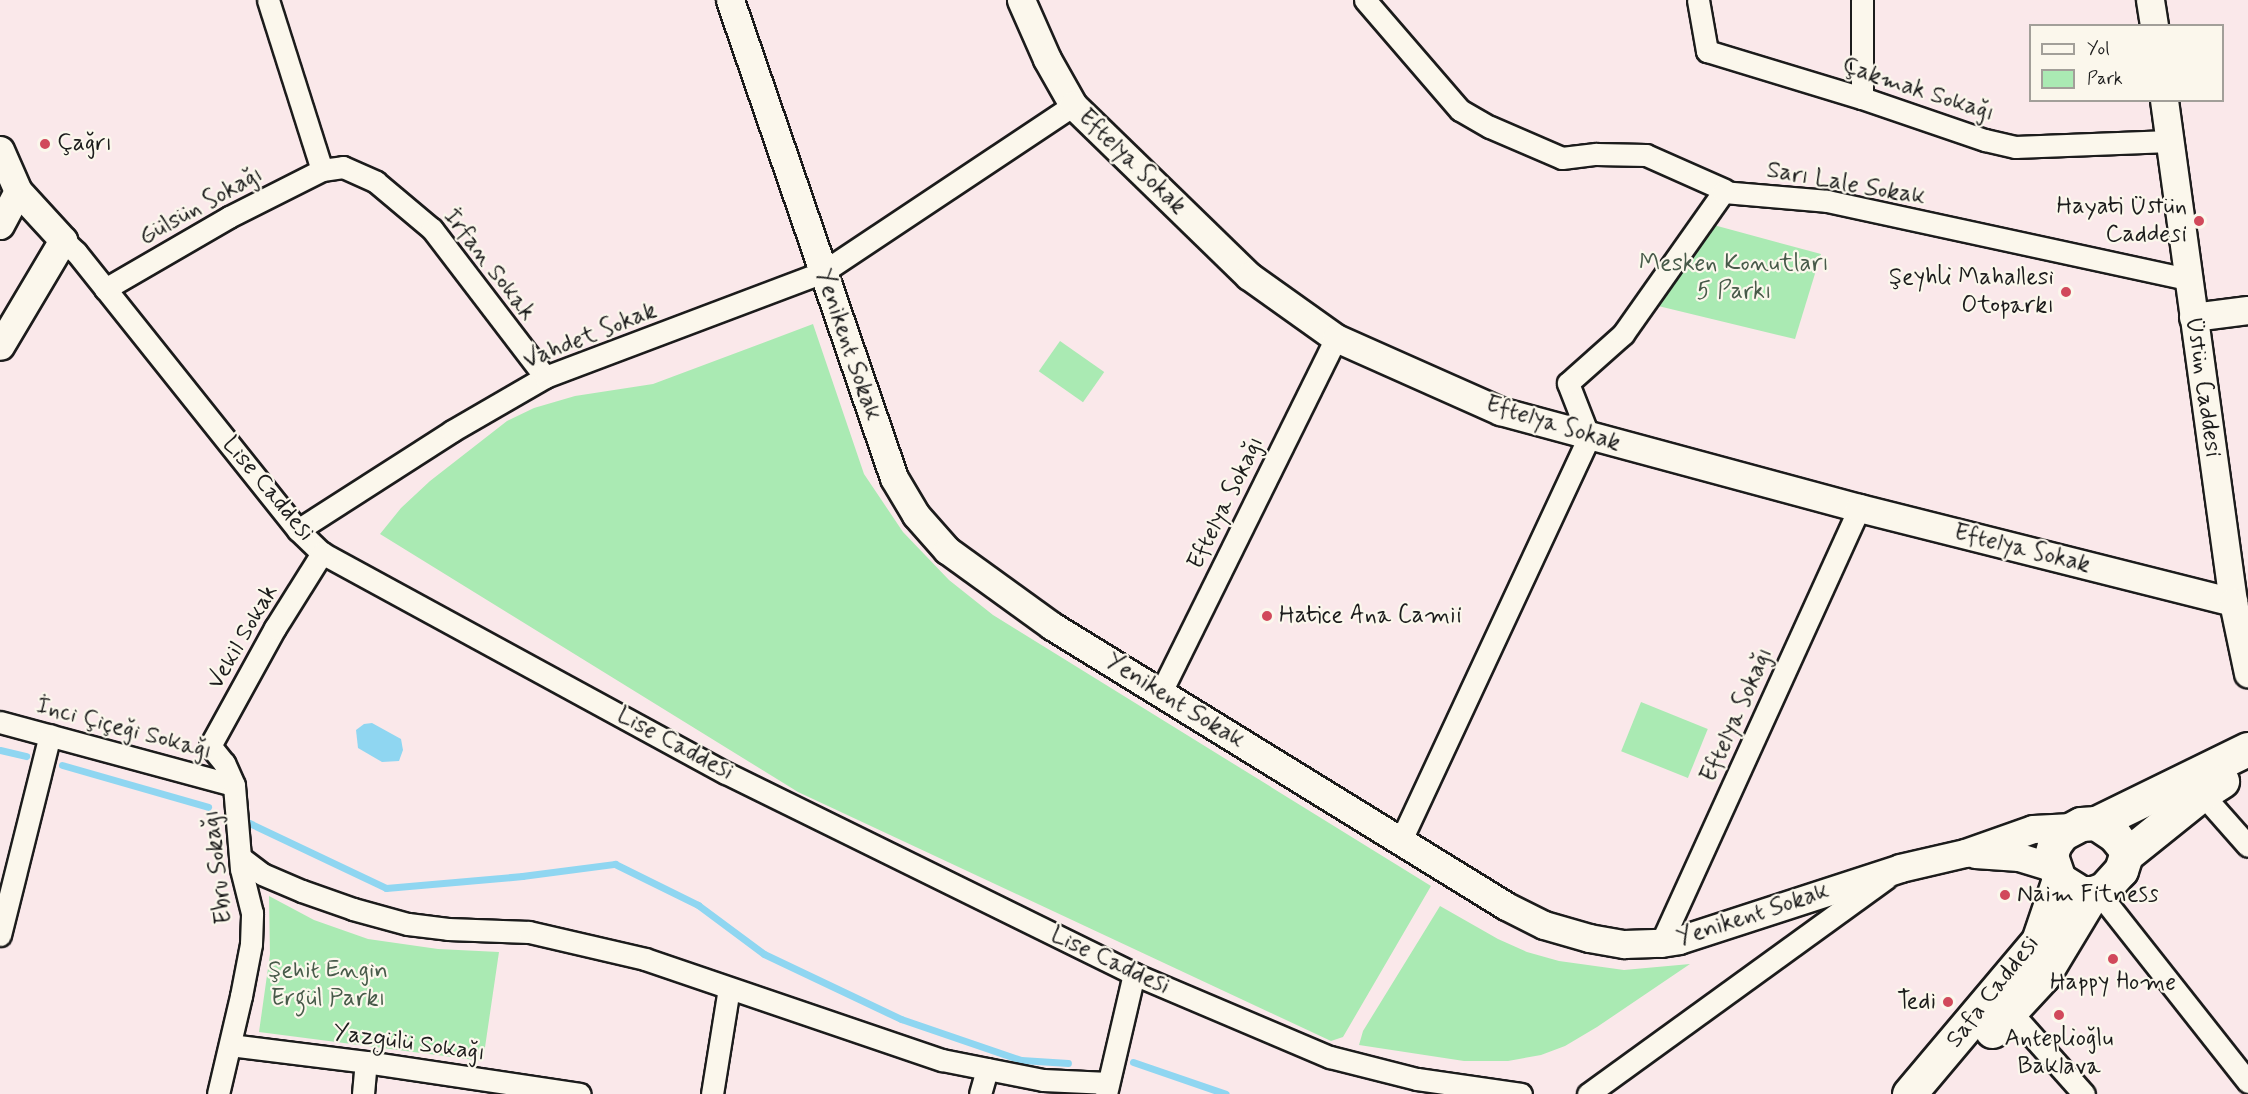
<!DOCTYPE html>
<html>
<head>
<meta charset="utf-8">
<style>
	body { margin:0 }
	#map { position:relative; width:2248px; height:1094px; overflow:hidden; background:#fae8ea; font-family:Mynerve,sans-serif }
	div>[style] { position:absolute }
	.green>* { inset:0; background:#aaeab3; transform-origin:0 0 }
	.water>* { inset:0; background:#8fd6f1 }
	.stream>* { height:7px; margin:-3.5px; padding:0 3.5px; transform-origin:3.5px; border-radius:3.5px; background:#8fd6f1 }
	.roads { filter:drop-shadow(2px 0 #1c1c1c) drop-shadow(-2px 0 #1c1c1c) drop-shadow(0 2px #1c1c1c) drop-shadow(0 -2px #1c1c1c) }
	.minor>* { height:21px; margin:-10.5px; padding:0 10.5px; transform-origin:10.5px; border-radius:10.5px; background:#fbf7ec }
	.tertiary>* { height:27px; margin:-13.5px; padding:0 13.5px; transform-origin:13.5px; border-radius:13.5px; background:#fbf7ec }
	.primary>* { height:33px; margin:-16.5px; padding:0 16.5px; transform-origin:16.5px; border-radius:16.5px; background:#fbf7ec }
	.dots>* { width:16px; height:16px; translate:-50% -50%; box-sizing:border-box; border:3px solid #fbf7ec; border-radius:50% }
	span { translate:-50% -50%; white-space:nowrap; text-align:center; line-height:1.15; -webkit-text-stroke:4.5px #fbf7ec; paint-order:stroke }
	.street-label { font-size:24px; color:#1c1c1c }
	.poi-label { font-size:24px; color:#1c1c1c }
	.left { translate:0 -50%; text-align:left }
	.right { translate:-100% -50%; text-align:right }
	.park-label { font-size:24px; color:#475a49 }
	.legend { position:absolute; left:2029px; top:24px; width:195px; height:78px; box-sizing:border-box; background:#fbf7ec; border:2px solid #a29f99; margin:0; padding:8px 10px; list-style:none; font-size:18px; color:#1c1c1c }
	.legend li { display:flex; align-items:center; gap:12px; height:30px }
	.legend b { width:30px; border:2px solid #a29f99 }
</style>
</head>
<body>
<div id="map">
	<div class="green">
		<i style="clip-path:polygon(1710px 224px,1821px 254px,1795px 339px,1650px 304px)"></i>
		<i style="clip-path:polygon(813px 324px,864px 474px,903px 532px,949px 580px,993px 615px,1431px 886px,1343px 1037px,1331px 1041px,798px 792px,380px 534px,401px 508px,430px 481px,507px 421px,534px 408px,575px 396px,653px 384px)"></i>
		<i style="left:1060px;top:341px;width:54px;height:37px;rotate:35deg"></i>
		<i style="left:1641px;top:702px;width:72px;height:53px;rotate:22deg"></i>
		<i style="clip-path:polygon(269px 896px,314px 920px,368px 939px,438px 949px,499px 952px,483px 1061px,259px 1032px,270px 954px)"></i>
		<i style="clip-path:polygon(1440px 906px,1498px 939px,1527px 952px,1559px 961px,1624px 970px,1690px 964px,1597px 1027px,1565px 1046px,1541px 1055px,1508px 1061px,1464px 1061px,1359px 1045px,1363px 1031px)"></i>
	</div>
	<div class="water">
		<i style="clip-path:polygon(372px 723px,401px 739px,403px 750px,399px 761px,382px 762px,358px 748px,356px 730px,364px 724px)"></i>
	</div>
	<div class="stream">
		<i style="left:0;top:750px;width:27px;rotate:13deg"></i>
		<i style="left:62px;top:765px;width:152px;rotate:16deg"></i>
		<i style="left:245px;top:821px;width:156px;rotate:25.4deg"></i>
		<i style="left:386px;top:888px;width:137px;rotate:-5deg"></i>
		<i style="left:522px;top:876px;width:94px;rotate:-7.4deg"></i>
		<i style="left:615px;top:864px;width:93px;rotate:26.3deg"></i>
		<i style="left:698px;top:905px;width:82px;rotate:36.6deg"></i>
		<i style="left:764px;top:954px;width:152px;rotate:25.4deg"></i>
		<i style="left:901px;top:1019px;width:127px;rotate:18.9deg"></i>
		<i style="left:1021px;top:1060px;width:47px;rotate:3.7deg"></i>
		<i style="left:1133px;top:1062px;width:98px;rotate:19deg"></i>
	</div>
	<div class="roads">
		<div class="minor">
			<i style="left:268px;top:0;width:178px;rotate:72.4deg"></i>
			<i style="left:1365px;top:0;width:145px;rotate:49.2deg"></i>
			<i style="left:1460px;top:110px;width:34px;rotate:30deg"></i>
			<i style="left:1490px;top:127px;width:78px;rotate:23.3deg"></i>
			<i style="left:1562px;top:158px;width:34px;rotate:-7deg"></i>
			<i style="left:1596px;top:154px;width:50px;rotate:1.1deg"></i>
			<i style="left:1646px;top:155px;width:86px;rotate:23.9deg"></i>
			<i style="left:1698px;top:0;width:52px;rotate:80deg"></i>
			<i style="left:1707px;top:51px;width:162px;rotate:16.9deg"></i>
			<i style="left:1862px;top:98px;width:130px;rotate:18.9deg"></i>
			<i style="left:1985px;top:140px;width:31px;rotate:13deg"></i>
			<i style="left:2015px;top:147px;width:155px;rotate:-2.2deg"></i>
			<i style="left:1862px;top:0;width:98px;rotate:90deg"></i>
			<i style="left:63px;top:240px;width:18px;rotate:43deg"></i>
			<i style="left:76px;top:252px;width:356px;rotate:51.4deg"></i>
			<i style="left:298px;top:530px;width:33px;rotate:44deg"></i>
			<i style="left:322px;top:553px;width:460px;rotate:28.6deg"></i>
			<i style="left:726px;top:773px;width:455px;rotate:26.2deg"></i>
			<i style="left:1134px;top:974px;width:213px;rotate:23deg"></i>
			<i style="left:1330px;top:1057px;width:90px;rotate:14.2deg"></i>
			<i style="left:1417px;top:1079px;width:105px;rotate:8.2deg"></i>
			<i style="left:105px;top:289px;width:143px;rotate:-30.1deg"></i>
			<i style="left:229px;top:217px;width:104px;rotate:-26.8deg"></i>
			<i style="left:322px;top:170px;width:21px;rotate:-8deg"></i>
			<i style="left:343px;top:167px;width:36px;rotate:24deg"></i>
			<i style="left:376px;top:182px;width:73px;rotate:40deg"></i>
			<i style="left:432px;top:229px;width:186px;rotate:52.6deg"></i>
			<i style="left:298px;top:530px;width:183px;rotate:-32.7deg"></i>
			<i style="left:452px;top:431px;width:108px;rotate:-30.1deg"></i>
			<i style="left:545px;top:377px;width:297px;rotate:-20.7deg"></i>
			<i style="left:823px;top:272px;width:301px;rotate:-33.7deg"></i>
			<i style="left:1161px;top:692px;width:395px;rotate:-63.7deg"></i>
			<i style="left:0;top:722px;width:242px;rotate:15.1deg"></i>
			<i style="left:2202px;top:794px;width:69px;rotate:48.5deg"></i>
			<i style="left:1401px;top:840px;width:445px;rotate:-65deg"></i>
			<i style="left:1589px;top:437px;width:58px;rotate:-111.3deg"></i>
			<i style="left:1568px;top:383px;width:74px;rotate:-41.7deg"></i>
			<i style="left:1623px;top:334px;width:174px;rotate:-54.8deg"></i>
			<i style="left:1723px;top:192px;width:104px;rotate:4.9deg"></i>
			<i style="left:1827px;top:201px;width:370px;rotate:12.2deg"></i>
			<i style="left:241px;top:858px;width:26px;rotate:37deg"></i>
			<i style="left:262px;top:874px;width:43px;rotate:23deg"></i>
			<i style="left:302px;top:891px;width:54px;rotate:19.4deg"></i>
			<i style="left:353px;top:909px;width:57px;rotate:15.3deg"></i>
			<i style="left:408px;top:924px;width:40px;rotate:7.1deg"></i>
			<i style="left:448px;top:929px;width:81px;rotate:2.1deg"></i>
			<i style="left:529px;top:932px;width:119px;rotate:13.1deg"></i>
			<i style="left:645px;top:959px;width:314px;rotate:18.8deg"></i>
			<i style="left:942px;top:1060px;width:103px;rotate:11.2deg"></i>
			<i style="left:1043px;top:1080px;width:65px;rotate:2.6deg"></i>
			<i style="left:2098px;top:892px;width:242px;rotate:51.7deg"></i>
			<i style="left:0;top:935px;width:206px;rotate:-76deg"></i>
			<i style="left:1661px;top:943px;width:478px;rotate:-65.5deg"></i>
			<i style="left:2010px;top:1011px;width:111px;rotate:48.3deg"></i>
			<i style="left:230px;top:1045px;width:137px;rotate:7.1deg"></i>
			<i style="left:366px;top:1062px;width:216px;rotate:8.5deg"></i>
			<i style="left:218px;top:1094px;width:101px;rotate:-76.8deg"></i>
			<i style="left:241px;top:996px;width:53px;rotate:-79.1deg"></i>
			<i style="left:251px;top:944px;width:31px;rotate:-88deg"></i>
			<i style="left:252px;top:913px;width:45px;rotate:-104deg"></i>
			<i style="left:241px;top:869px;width:84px;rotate:-94.8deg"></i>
			<i style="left:234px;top:785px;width:24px;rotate:-114deg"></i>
			<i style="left:224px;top:763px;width:22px;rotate:-129deg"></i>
			<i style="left:210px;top:746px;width:135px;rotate:-61.2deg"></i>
			<i style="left:275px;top:628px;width:89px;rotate:-57.9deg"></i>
			<i style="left:363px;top:1094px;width:32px;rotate:-85deg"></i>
			<i style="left:712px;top:1094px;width:107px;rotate:-80.9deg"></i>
			<i style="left:980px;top:1094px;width:26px;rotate:-74deg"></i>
			<i style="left:1106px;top:1094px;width:123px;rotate:-76.9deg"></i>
			<i style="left:1588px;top:1094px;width:368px;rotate:-35.9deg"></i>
		</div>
		<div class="tertiary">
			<i style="left:730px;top:0;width:505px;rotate:71.06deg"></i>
			<i style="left:894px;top:478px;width:43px;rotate:59.3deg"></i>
			<i style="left:916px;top:515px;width:47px;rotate:48.5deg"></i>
			<i style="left:947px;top:550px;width:130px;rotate:35.9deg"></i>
			<i style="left:1052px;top:626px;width:533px;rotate:31.66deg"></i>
			<i style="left:1506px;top:906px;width:42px;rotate:26.6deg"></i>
			<i style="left:1544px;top:925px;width:47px;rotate:16.1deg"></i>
			<i style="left:1589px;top:938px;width:36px;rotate:10deg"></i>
			<i style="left:1624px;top:944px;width:37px;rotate:-2deg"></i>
			<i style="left:1661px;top:943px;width:18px;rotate:-9deg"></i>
			<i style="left:1679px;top:940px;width:232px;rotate:-18deg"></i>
			<i style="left:1900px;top:868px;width:67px;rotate:-13deg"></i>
			<i style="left:1965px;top:853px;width:72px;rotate:-19.4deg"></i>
			<i style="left:2033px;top:829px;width:39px;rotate:-3deg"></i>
			<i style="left:1021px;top:0;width:64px;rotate:66.2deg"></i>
			<i style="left:1047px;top:59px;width:53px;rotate:60.5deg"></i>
			<i style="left:1073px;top:105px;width:245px;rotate:44.2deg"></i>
			<i style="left:1249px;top:276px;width:107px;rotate:35.5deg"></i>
			<i style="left:1336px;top:338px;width:180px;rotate:24deg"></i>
			<i style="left:1500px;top:411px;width:372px;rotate:15.1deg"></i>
			<i style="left:1859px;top:508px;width:386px;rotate:14.1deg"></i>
			<i style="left:2150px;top:0;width:26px;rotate:81deg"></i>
			<i style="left:2164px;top:100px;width:507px;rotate:82.17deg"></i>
			<i style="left:2233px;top:602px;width:73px;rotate:78.1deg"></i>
			<i style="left:0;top:150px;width:45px;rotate:66.3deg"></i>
			<i style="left:18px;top:191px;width:67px;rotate:47.4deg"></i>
			<i style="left:63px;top:240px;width:123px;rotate:120.7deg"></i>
			<i style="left:0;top:225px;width:38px;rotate:-62deg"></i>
			<i style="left:2193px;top:317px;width:55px;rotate:-7.3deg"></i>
			<i style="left:1975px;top:854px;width:44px;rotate:3.9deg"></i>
			<i style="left:2019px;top:857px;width:37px;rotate:17deg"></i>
		</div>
		<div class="primary">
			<i style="left:2096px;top:823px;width:23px;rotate:34deg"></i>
			<i style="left:2115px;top:836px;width:14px;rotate:51deg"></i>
			<i style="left:2124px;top:847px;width:8px;rotate:76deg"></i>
			<i style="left:2126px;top:855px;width:16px;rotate:108deg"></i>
			<i style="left:2121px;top:870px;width:25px;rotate:132deg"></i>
			<i style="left:2104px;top:889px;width:12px;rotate:160deg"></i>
			<i style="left:2093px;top:893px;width:12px;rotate:180deg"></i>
			<i style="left:2081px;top:893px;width:26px;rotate:-148deg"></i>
			<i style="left:2059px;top:879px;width:24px;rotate:-109deg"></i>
			<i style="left:2051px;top:856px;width:11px;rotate:-75deg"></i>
			<i style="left:2054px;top:845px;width:14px;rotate:-54deg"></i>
			<i style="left:2062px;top:834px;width:21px;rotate:-28deg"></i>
			<i style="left:2081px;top:824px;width:15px;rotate:-4deg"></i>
			<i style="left:2096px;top:823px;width:169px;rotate:-26deg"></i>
			<i style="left:2126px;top:855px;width:97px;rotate:-38.8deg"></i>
			<i style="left:2202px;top:794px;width:24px;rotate:-33deg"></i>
			<i style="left:1992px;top:1031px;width:75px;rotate:-47.2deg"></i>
			<i style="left:2043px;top:976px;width:97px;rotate:-58.9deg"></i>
			<i style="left:1909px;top:1094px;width:200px;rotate:-49.9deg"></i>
			<i style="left:2038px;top:941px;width:65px;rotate:-71.3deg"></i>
		</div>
	</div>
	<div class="dots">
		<i style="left:45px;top:144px;background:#d1495b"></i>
		<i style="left:2199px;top:221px;background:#d1495b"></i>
		<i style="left:2066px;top:292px;background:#d1495b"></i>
		<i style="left:1267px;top:616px;background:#d1495b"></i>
		<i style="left:2005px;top:895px;background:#d1495b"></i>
		<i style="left:2113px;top:959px;background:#d1495b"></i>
		<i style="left:1948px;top:1002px;background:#d1495b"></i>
		<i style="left:2059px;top:1015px;background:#d1495b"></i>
	</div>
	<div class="street-label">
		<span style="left:1918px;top:90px;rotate:18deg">Çakmak Sokağı</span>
		<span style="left:1132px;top:162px;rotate:44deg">Eftelya Sokak</span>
		<span style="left:1846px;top:184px;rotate:10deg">Sarı Lale Sokak</span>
		<span style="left:201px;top:206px;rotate:-29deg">Gülsün Sokağı</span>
		<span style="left:489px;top:265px;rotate:52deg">İrfan Sokak</span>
		<span style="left:590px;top:336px;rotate:-22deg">Vahdet Sokak</span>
		<span style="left:848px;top:345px;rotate:71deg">Yenikent Sokak</span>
		<span style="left:2203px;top:387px;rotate:82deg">Üstün Caddesi</span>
		<span style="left:1553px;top:424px;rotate:17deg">Eftelya Sokak</span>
		<span style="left:268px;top:489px;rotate:50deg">Lise Caddesi</span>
		<span style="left:1226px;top:503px;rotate:-64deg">Eftelya Sokağı</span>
		<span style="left:2022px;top:549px;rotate:14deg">Eftelya Sokak</span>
		<span style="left:243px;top:637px;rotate:-60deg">Vekil Sokak</span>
		<span style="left:1175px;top:701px;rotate:32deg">Yenikent Sokak</span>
		<span style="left:1737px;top:715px;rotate:-66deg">Eftelya Sokağı</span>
		<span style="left:124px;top:729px;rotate:15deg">İnci Çiçeği Sokağı</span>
		<span style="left:675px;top:744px;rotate:28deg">Lise Caddesi</span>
		<span style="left:218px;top:867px;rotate:-97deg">Ebru Sokağı</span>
		<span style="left:1753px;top:915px;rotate:-18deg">Yenikent Sokak</span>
		<span style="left:1110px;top:961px;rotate:25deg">Lise Caddesi</span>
		<span style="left:1993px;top:992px;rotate:-52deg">Safa Caddesi</span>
		<span style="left:409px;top:1043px;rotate:8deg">Yazgülü Sokağı</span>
	</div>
	<div class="poi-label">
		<span class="left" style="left:57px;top:144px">Çağrı</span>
		<span class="right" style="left:2187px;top:221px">Hayati Üstün<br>Caddesi</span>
		<span class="right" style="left:2054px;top:292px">Şeyhli Mahallesi<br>Otoparkı</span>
		<span class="left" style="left:1279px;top:616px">Hatice Ana Camii</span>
		<span class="left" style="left:2017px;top:895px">Naim Fitness</span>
		<span style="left:2113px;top:983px">Happy Home</span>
		<span class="right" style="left:1936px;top:1002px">Tedi</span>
		<span style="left:2059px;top:1053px">Anteplioğlu<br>Baklava</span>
	</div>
	<div class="park-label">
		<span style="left:1734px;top:278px">Mesken Konutları<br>5 Parkı</span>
		<span style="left:328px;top:985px">Şehit Engin<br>Ergül Parkı</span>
	</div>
	<ul class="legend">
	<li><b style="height:8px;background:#fbf7ec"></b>Yol</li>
	<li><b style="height:16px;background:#aaeab3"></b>Park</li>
	</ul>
</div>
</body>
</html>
